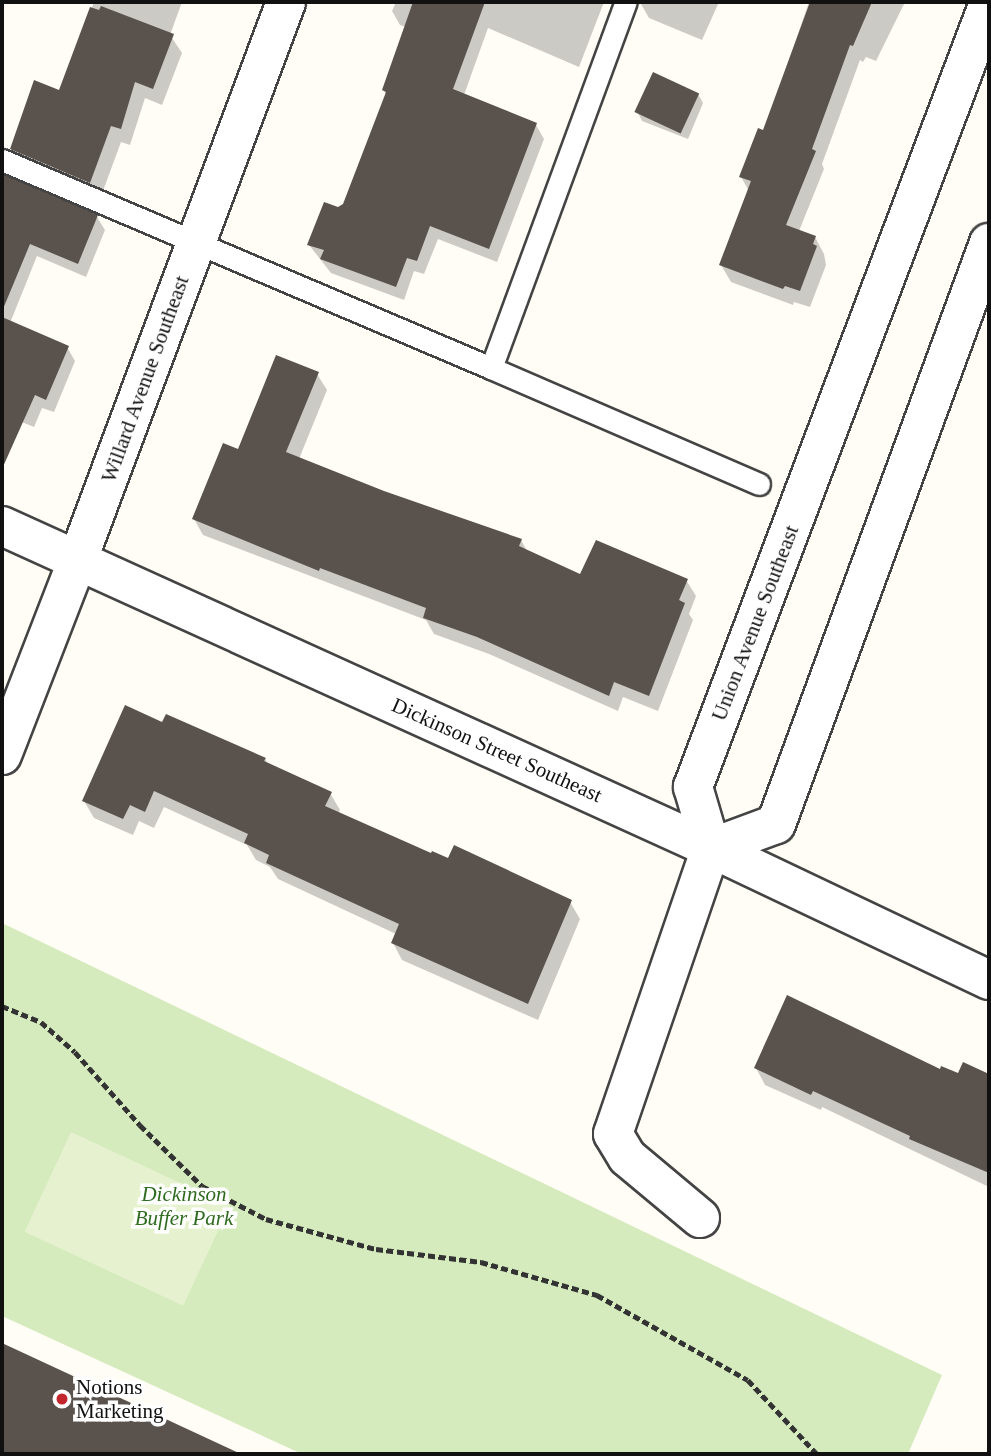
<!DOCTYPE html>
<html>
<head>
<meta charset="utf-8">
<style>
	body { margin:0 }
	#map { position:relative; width:991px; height:1456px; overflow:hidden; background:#fffdf5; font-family:"Times New Roman",serif }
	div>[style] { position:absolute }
	.green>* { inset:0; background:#d5ebbd }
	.pitch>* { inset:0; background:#e6f2cf; transform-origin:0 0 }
	.shadow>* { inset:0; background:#0003 }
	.building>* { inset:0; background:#5a524d; transform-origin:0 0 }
	.path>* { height:4.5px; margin-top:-2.25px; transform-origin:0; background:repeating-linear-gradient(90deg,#333 0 7px,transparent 0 10.5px) }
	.roads { filter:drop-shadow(2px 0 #444) drop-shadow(-2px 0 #444) drop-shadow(0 2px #444) drop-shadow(0 -2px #444) }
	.service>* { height:21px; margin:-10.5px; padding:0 10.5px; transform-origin:10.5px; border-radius:10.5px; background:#fff }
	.minor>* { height:38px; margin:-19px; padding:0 19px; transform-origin:19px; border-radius:19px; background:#fff }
	.dots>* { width:19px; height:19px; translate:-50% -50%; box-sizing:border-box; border:4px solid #fff; border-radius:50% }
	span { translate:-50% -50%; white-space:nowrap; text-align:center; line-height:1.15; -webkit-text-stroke:7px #fff; paint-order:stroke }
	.street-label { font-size:21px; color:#111 }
	.park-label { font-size:21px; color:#2f6b1f; font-style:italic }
	.poi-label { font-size:21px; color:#111 }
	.left { translate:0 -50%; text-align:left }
	.frame { position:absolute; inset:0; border:4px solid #111; pointer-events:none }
</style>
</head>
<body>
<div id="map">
	<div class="green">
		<i style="clip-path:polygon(2px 923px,942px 1375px,908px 1454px,302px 1454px,2px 1316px)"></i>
	</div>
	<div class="pitch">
		<i style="left:71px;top:1132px;width:175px;height:110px;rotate:25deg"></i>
	</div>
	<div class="shadow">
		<i style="clip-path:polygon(94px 2px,182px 2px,170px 35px,182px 53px,162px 105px,145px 98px,130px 145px,121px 142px,100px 199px,21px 166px,12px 149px,60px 92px)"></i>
		<i style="clip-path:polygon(396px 2px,604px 2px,579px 67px,488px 28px,464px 95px,536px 125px,544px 139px,497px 262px,438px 239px,424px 274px,414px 271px,404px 300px,331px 273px,309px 245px,344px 205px,386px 95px,384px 90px,406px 27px,400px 25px,392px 11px)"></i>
		<i style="clip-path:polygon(611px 2px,719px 2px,702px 40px,649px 18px,641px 4px,632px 3px,625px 7px)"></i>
		<i style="clip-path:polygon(809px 2px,905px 2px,876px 61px,866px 57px,863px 62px,860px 60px,822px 164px,824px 169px,799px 231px,815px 237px,824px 254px,826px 265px,810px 307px,794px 302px,793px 305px,731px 282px,721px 265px,749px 191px,741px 177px,764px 132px)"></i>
		<i style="clip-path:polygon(698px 94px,703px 103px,688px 139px,642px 121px,638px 113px)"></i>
		<i style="clip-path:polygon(2px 176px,97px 217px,105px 230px,86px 277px,37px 256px,10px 323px,67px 347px,75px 361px,54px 412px,42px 408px,34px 427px,2px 414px)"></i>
		<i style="clip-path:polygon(317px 374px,327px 390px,299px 459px,384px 493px,521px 540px,527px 551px,581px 577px,686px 580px,696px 596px,689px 614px,693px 620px,658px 711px,623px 697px,618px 711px,489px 654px,434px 634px,426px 620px,203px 535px,194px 519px,239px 451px)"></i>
		<i style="clip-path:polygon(163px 725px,265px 759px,268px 764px,330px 793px,340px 810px,338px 814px,432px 856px,570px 902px,580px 919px,538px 1020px,402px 960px,393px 943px,396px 934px,278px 879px,270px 867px,256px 860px,247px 845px,164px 807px,154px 828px,139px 821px,133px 835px,94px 818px,84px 801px)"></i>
		<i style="clip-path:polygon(756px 1068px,941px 1071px,957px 1074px,989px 1089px,989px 1187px,822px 1107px,821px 1110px,765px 1085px)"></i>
		<i style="clip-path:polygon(2px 1345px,237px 1454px,2px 1454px)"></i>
	</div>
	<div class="building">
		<i style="clip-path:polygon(413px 2px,485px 2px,453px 89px,537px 123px,489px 249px,430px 226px,417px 261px,407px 258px,396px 287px,320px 259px,324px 250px,307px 245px,324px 202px,338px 207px,343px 204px,386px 92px,382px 90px)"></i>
		<i style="clip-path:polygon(810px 2px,872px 2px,853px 46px,850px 45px,812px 149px,816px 151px,786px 225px,816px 236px,813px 244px,817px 246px,800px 291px,785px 286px,783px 289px,719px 265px,751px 181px,739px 177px,758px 128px,763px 130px)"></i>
		<i style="clip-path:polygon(101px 6px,174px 34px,153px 89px,135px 82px,121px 129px,111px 126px,90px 183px,10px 149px,34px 80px,59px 90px,90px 7px,99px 10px)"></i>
		<i style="left:653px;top:72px;width:51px;height:44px;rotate:25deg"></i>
		<i style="clip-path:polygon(2px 174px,98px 215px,78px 264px,30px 244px,3px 309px)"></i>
		<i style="clip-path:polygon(2px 317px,69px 346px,46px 400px,35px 395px,2px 469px)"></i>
		<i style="clip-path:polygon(276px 355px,319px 372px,286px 452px,384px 491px,522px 539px,519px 546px,580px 574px,596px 540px,688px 579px,679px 600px,685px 603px,649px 696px,614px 682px,609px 696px,477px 637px,423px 618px,426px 608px,320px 568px,319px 571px,192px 519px,223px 443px,238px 449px)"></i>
		<i style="clip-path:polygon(125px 705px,162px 722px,166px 714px,266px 758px,264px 761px,332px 792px,325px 806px,431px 853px,432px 851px,448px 858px,454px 845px,572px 900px,528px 1004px,391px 943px,399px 924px,266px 863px,269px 855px,244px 843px,248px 834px,154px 791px,145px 812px,130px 805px,123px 819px,82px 801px)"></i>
		<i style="clip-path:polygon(787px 995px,940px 1069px,941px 1066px,958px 1073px,963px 1062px,989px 1074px,989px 1173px,909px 1139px,910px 1136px,813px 1091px,811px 1095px,754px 1068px)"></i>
		<i style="clip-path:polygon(2px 1343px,241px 1454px,2px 1454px)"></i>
	</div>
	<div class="path">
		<i style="left:2px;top:1006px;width:42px;rotate:22.3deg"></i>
		<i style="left:41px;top:1022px;width:45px;rotate:41.4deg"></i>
		<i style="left:75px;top:1052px;width:98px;rotate:48.3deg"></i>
		<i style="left:140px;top:1125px;width:87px;rotate:44.5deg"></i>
		<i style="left:202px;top:1186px;width:72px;rotate:27.3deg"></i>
		<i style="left:266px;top:1219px;width:114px;rotate:15.3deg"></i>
		<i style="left:376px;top:1249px;width:106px;rotate:7.1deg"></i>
		<i style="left:481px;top:1262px;width:121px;rotate:15.9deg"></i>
		<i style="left:597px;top:1295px;width:173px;rotate:29.4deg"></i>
		<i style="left:748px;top:1380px;width:101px;rotate:47deg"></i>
	</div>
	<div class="roads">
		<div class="service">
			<i style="left:2px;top:160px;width:531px;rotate:23.04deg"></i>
			<i style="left:491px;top:368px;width:390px;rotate:-69.8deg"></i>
			<i style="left:491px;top:368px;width:292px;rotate:23.4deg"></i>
		</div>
		<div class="minor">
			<i style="left:2px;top:526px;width:779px;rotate:24.43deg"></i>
			<i style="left:711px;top:848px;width:308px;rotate:25.4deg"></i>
			<i style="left:2px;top:755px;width:210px;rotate:-68.8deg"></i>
			<i style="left:78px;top:559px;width:595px;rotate:-69.52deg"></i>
			<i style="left:711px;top:848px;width:69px;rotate:-20.3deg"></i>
			<i style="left:776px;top:824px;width:619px;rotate:-69.87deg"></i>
			<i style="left:700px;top:1218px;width:95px;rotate:-140.1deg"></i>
			<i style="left:627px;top:1157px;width:27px;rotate:-121deg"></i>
			<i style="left:613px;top:1134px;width:302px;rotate:-71.1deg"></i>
			<i style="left:711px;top:848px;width:64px;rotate:-106.4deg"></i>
			<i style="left:693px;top:787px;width:838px;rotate:-69.32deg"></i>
		</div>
	</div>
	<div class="dots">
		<i style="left:62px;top:1399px;background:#c4262e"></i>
	</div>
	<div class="street-label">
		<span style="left:145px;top:379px;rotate:-70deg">Willard Avenue Southeast</span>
		<span style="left:755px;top:623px;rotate:-69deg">Union Avenue Southeast</span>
		<span style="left:497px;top:750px;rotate:24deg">Dickinson Street Southeast</span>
	</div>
	<div class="park-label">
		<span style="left:184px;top:1206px">Dickinson<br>Buffer Park</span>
	</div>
	<div class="poi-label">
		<span class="left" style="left:76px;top:1399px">Notions<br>Marketing</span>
	</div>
	<div class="frame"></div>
</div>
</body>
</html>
